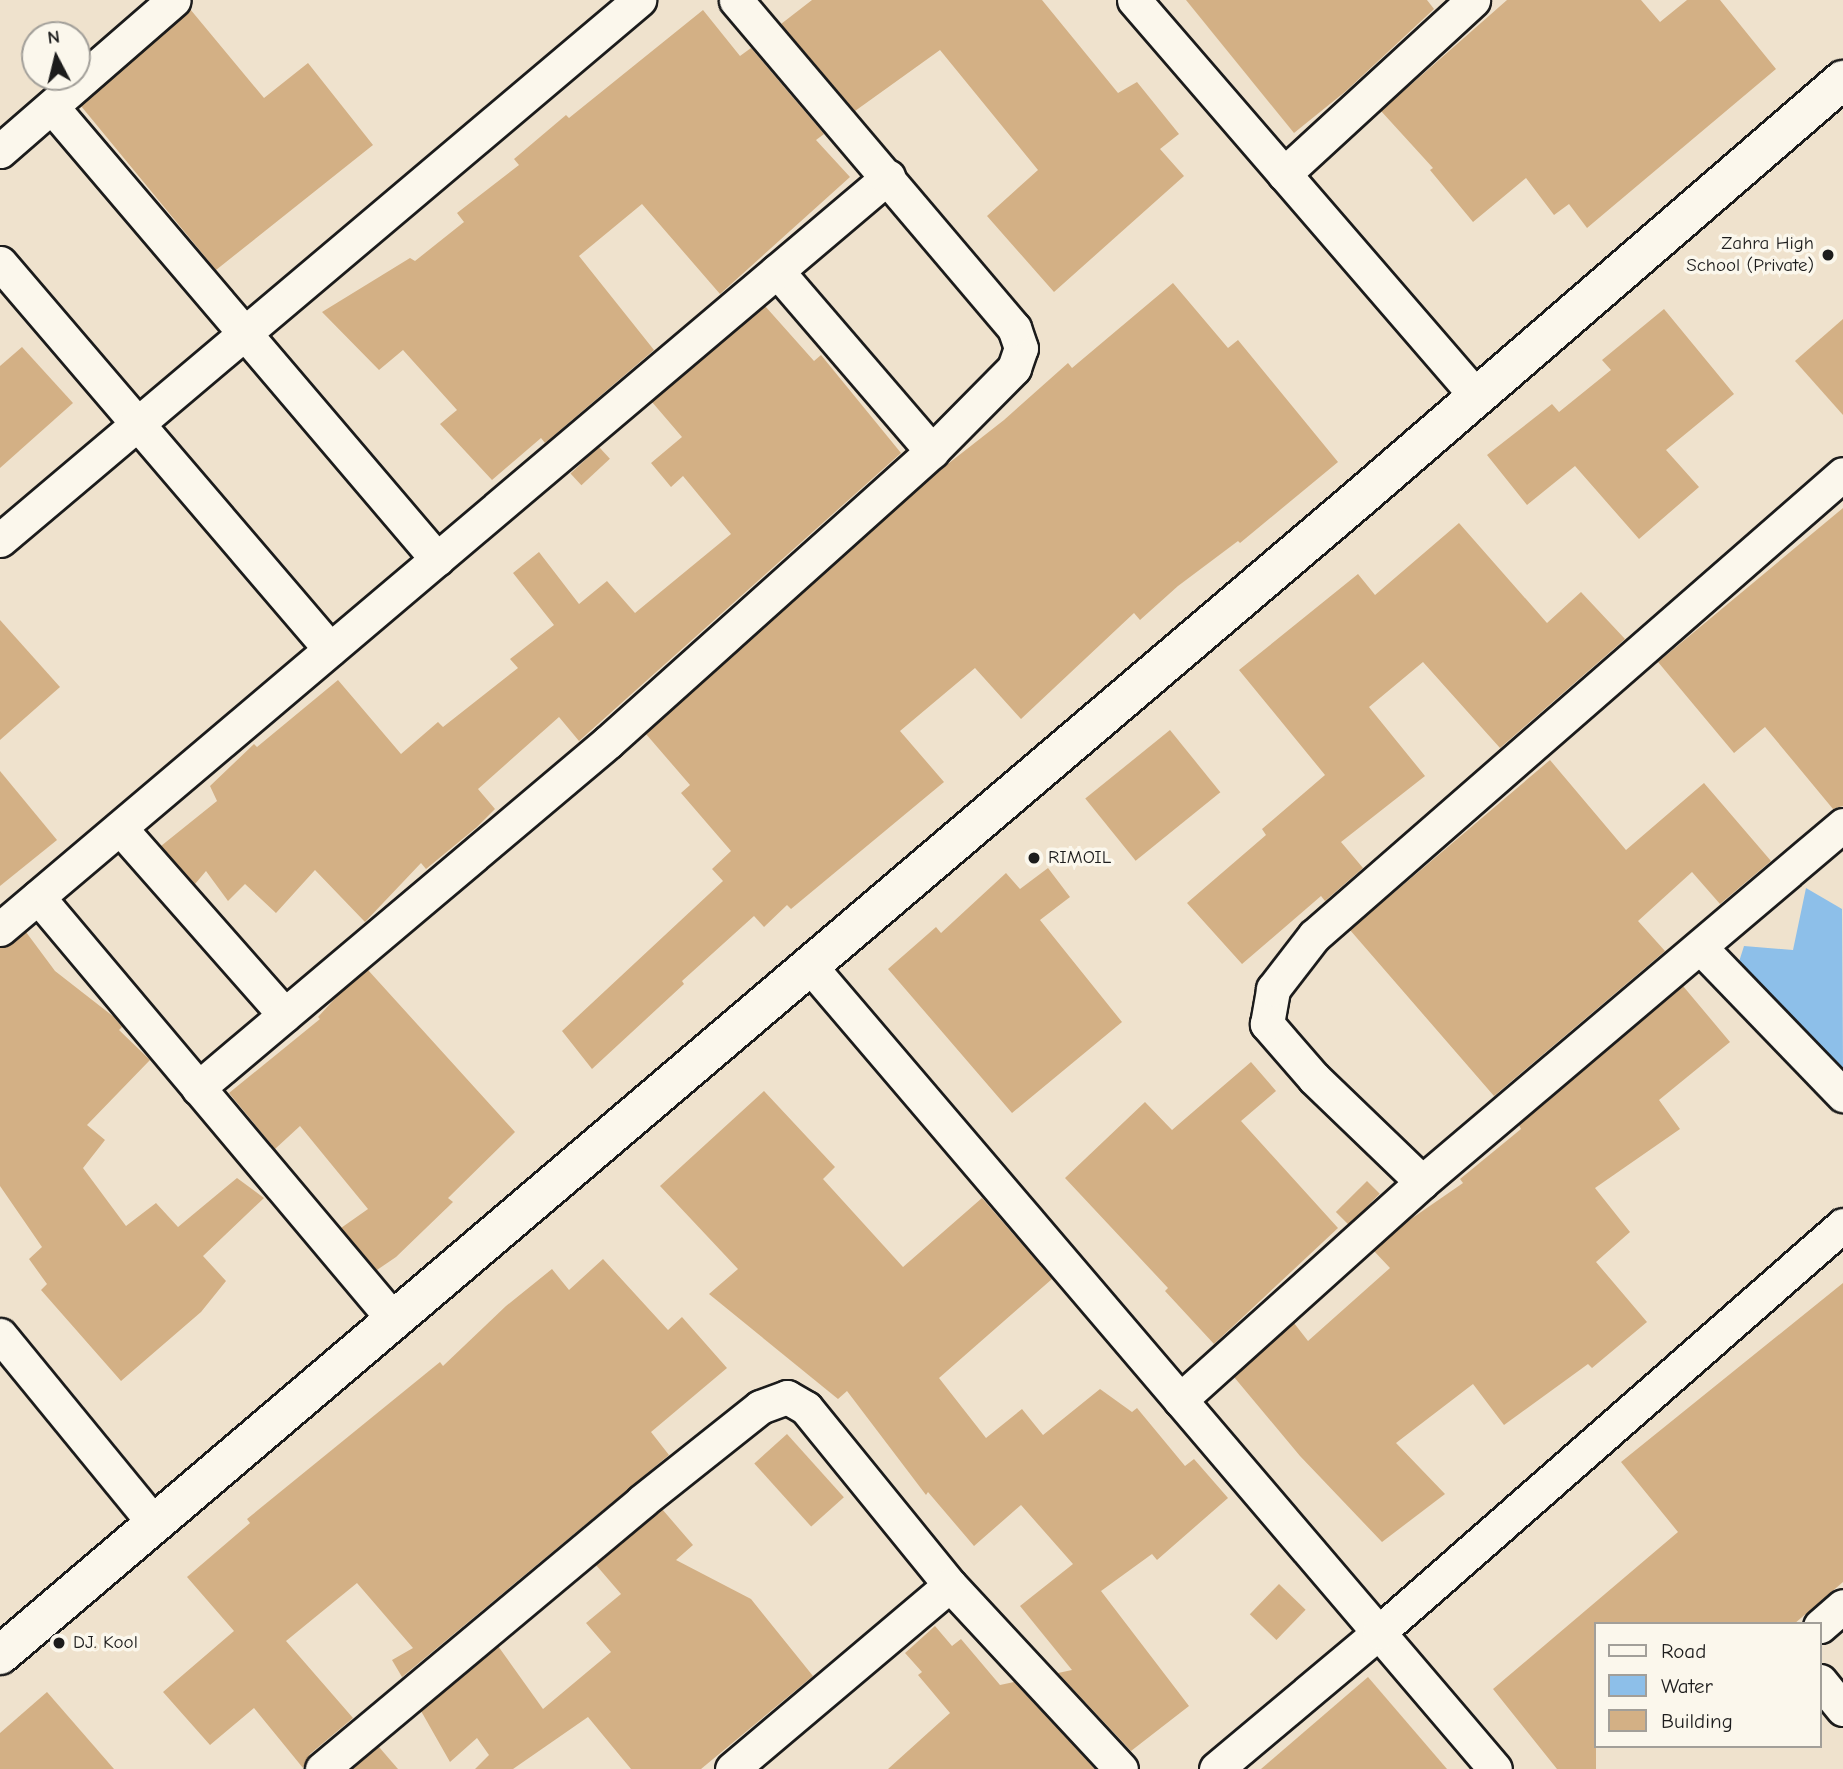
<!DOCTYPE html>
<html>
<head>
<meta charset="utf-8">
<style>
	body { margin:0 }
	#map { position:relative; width:1843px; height:1769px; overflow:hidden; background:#efe2cd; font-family:"Comic Neue",sans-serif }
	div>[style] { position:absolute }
	.water>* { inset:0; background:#8dbfe9 }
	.building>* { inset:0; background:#d3b085; transform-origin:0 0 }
	.roads { filter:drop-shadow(2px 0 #1c1c1c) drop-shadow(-2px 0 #1c1c1c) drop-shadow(0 2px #1c1c1c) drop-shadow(0 -2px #1c1c1c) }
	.street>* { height:33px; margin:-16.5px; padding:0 16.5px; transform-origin:16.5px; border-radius:16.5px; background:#fbf7ec }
	.secondary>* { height:38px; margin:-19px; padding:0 19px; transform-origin:19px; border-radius:19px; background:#fbf7ec }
	.dots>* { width:19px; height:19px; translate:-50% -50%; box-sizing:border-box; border:4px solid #fbf7ec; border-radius:50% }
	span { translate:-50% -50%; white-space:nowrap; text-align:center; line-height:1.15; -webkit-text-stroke:7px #fbf7ec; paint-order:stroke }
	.poi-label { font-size:19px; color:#1c1c1c }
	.right { translate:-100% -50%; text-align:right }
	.left { translate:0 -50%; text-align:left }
	.legend { position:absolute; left:1594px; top:1622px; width:228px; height:126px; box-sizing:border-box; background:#fbf7ec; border:2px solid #a29f99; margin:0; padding:9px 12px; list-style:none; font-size:21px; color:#1c1c1c }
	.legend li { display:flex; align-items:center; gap:14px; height:35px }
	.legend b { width:35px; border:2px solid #a29f99 }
	.north { position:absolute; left:21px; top:21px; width:70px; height:70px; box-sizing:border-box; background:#fbf7ec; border:2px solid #a29f99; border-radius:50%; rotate:353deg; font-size:19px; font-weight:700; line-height:28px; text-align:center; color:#1c1c1c }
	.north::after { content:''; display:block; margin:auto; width:24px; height:32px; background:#1c1c1c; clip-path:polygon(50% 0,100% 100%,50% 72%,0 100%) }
</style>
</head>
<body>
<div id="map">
	<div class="water">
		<i style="clip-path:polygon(1806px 888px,1842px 909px,1843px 1068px,1831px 1062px,1737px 968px,1744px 946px,1793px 950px)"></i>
	</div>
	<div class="building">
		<i style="clip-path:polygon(812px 0,1042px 0,1118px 93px,1137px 82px,1179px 134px,1160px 149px,1184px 176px,1054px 292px,987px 216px,1038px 170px,940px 50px,855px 111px,781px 24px)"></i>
		<i style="clip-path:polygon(1186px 0,1427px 0,1434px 9px,1346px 91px,1294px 133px)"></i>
		<i style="clip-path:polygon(1507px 0,1641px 0,1660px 22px,1687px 0,1720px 0,1776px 69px,1587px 228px,1569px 204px,1554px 215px,1526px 178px,1473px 222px,1430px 170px,1433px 168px,1381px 111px)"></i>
		<i style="clip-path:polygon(190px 9px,264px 98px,308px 63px,373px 145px,216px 270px,81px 106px)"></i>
		<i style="clip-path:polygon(703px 10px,740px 56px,751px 48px,824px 134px,816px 140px,850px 177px,720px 294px,642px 204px,579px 256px,654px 350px,545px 443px,541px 438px,492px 480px,440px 424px,457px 410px,403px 350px,379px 370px,322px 312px,410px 258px,415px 261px,464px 222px,457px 213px,519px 165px,514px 159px,566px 115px,569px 118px)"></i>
		<i style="clip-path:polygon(1173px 283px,1228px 348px,1238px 340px,1338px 462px,1240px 543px,1238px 541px,1178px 586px,1140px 620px,1134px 613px,1021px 719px,975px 668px,900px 731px,944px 782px,791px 909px,787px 905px,764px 927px,754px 916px,682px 981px,684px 984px,592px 1069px,562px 1031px,723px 881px,712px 869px,731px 851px,681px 793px,690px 785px,646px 734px,935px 474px,1004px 420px,1068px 363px,1072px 368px)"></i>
		<i style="clip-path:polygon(765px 306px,814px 361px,821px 355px,901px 453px,579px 741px,559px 717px,478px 789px,495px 809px,477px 827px,426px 869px,421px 863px,365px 922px,315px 870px,276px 913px,245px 884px,228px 901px,206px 871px,195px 884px,161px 846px,217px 801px,210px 786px,254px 744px,257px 747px,338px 680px,401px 754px,438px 722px,443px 727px,518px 668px,510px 659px,554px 625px,513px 573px,539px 552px,579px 604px,607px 581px,635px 613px,731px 534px,683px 476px,671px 487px,651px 463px,682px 437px,652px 402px)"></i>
		<i style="clip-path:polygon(1664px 309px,1734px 394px,1666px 450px,1699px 487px,1639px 539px,1575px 466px,1527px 505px,1487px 455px,1552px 404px,1559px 412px,1611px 370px,1602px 360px)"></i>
		<i style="clip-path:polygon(1843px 319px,1843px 415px,1795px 361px)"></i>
		<i style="clip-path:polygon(22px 347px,73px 403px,0 468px,0 366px)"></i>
		<i style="left:599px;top:447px;width:16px;height:39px;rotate:47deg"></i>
		<i style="clip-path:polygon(1843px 508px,1843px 806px,1833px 809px,1765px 727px,1734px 753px,1658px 662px)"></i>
		<i style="clip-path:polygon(1459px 523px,1547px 623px,1581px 592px,1625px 639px,1500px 748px,1423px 662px,1369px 707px,1425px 776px,1341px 842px,1363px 868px,1325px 901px,1321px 896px,1242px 964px,1187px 903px,1266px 835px,1262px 829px,1325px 775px,1239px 670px,1358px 574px,1375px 595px)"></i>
		<i style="clip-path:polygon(0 620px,60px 687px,0 740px)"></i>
		<i style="left:1170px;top:730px;width:80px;height:109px;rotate:51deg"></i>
		<i style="clip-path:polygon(1550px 760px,1626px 850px,1704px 783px,1771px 861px,1720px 904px,1692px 872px,1638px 921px,1665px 951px,1494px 1096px,1350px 930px)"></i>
		<i style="clip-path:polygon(0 771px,57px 840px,0 886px)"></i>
		<i style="clip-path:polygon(1048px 868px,1070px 897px,1040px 920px,1122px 1022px,1012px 1113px,888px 969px,936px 927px,941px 933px,1006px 873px,1020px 889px)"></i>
		<i style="clip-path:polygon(26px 932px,55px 971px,114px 1017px,122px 1027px,119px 1030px,150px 1060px,87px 1125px,105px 1140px,83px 1168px,126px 1226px,156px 1203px,178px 1227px,237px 1178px,264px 1198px,203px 1256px,226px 1281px,201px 1312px,121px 1381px,41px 1290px,47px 1284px,29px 1259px,42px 1247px,0 1186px,0 948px,12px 944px)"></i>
		<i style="clip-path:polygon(368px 970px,515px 1132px,448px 1198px,453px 1202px,396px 1257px,377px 1270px,341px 1228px,368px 1209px,300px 1126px,275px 1149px,229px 1093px,320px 1019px,318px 1017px,341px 992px)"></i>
		<i style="clip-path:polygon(1683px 986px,1730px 1042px,1659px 1100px,1680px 1129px,1595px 1188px,1630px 1232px,1596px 1262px,1647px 1322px,1592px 1368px,1588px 1364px,1504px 1425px,1473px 1384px,1396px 1443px,1445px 1494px,1382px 1542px,1300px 1456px,1234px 1377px,1294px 1323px,1308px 1341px,1390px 1268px,1374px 1251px,1408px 1221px,1463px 1183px,1460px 1179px,1521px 1129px,1519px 1125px)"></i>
		<i style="clip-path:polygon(1251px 1062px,1276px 1091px,1241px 1121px,1338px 1228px,1214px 1344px,1165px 1291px,1168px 1288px,1065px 1178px,1145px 1102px,1172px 1130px)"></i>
		<i style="clip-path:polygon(764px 1091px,835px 1167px,823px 1179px,903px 1267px,982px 1198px,1052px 1279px,939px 1378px,986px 1438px,1022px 1409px,1043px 1435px,1100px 1389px,1132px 1412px,1137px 1408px,1185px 1466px,1194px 1459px,1228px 1498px,1157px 1560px,1152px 1554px,1101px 1591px,1189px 1706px,1131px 1751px,1058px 1673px,1072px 1670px,1020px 1606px,1073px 1564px,1021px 1505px,974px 1546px,928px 1492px,926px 1495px,847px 1391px,838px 1399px,709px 1294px,738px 1269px,660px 1186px)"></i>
		<i style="left:1367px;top:1181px;width:18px;height:44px;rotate:45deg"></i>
		<i style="clip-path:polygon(603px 1259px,668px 1330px,682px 1317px,727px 1368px,651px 1432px,669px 1455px,402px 1677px,392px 1660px,413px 1648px,357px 1583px,286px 1641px,353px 1718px,310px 1754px,303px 1768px,254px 1708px,210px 1745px,163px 1692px,234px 1631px,187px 1577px,250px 1523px,247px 1519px,440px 1362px,443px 1366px,506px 1306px,552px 1269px,569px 1290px)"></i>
		<i style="clip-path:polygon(1843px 1283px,1843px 1582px,1794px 1624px,1596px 1624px,1596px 1769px,1557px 1769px,1493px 1689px,1678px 1532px,1621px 1462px)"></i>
		<i style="left:787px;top:1434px;width:85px;height:44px;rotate:48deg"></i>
		<i style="clip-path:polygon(662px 1509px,693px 1545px,676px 1560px,751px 1599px,813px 1676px,701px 1769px,631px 1769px,588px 1717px,513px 1769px,475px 1769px,489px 1755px,477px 1738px,450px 1762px,421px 1711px,498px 1646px,543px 1709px,611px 1652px,586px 1623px,621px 1594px,596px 1565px)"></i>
		<i style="left:1279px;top:1584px;width:37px;height:42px;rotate:44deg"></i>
		<i style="clip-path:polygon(935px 1626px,952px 1646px,961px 1639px,1000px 1685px,1014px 1682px,1095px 1769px,888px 1769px,950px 1713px,918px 1675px,922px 1672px,905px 1653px)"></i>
		<i style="clip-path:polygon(1368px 1677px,1447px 1769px,1261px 1769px)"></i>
		<i style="clip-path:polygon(47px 1692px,114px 1769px,0 1769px,0 1733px)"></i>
		<i style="clip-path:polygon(379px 1747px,398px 1769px,352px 1769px)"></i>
	</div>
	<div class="roads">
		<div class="street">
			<i style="left:1134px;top:0;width:523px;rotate:49.18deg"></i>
			<i style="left:52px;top:107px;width:594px;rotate:49.58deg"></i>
			<i style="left:0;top:151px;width:230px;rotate:-41deg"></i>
			<i style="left:1284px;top:174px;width:257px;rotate:-42.6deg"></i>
			<i style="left:0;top:263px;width:508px;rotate:49.47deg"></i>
			<i style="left:777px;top:271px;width:238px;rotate:49.3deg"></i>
			<i style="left:0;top:540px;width:837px;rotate:-40.2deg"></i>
			<i style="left:120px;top:828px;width:249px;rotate:48.6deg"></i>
			<i style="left:38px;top:897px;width:553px;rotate:49.92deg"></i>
			<i style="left:0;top:929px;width:1164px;rotate:-40.26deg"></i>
			<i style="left:1700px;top:947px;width:206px;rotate:46deg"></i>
			<i style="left:810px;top:966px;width:1055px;rotate:49.53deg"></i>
			<i style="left:198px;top:1088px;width:536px;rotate:-40.16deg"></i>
			<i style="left:608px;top:742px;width:435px;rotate:-41.9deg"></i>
			<i style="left:932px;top:451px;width:117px;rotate:-45.3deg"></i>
			<i style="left:1014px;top:368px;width:21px;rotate:-71deg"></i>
			<i style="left:1021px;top:348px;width:21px;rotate:-109deg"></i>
			<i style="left:1014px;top:328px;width:430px;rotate:-130.3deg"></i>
			<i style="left:1422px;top:1182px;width:150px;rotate:-136.1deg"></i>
			<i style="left:1314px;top:1078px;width:72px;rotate:-131deg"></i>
			<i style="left:1267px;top:1024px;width:36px;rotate:-80deg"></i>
			<i style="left:1273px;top:989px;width:67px;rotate:-52.3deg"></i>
			<i style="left:1314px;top:936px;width:702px;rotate:-41.13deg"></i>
			<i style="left:0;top:1335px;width:243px;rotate:50.7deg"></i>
			<i style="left:1180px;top:1400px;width:326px;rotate:-42deg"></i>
			<i style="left:1422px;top:1182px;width:552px;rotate:-40.3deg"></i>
			<i style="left:1820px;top:1626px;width:30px;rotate:-41deg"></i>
			<i style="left:1820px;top:1681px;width:36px;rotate:51deg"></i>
			<i style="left:322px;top:1769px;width:417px;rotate:-39.9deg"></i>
			<i style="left:642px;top:1501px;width:151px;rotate:-38.5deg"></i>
			<i style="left:760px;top:1407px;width:29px;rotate:-20deg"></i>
			<i style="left:787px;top:1397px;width:22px;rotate:30deg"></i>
			<i style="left:806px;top:1408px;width:228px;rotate:50.9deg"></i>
			<i style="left:950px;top:1585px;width:251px;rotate:47.1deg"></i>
			<i style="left:732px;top:1769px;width:285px;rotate:-40.2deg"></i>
			<i style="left:1216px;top:1769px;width:213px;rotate:-40deg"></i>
			<i style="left:1379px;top:1632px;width:617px;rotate:-41.26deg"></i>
		</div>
		<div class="secondary">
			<i style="left:0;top:1655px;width:1781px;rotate:-40.4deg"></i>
			<i style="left:1356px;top:501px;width:644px;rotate:-40.84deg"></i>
		</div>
	</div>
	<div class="dots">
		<i style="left:1828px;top:255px;background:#1c1c1c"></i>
		<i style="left:1034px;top:858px;background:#1c1c1c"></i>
		<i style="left:59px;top:1643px;background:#1c1c1c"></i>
	</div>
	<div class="poi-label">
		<span class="right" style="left:1814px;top:255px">Zahra High<br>School (Private)</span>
		<span class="left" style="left:1048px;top:858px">RIMOIL</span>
		<span class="left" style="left:73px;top:1643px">DJ. Kool</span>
	</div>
	<ul class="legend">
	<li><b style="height:9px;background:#fbf7ec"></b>Road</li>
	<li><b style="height:19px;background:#8dbfe9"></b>Water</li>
	<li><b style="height:19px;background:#d3b085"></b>Building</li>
	</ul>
	<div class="north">N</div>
</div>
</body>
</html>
